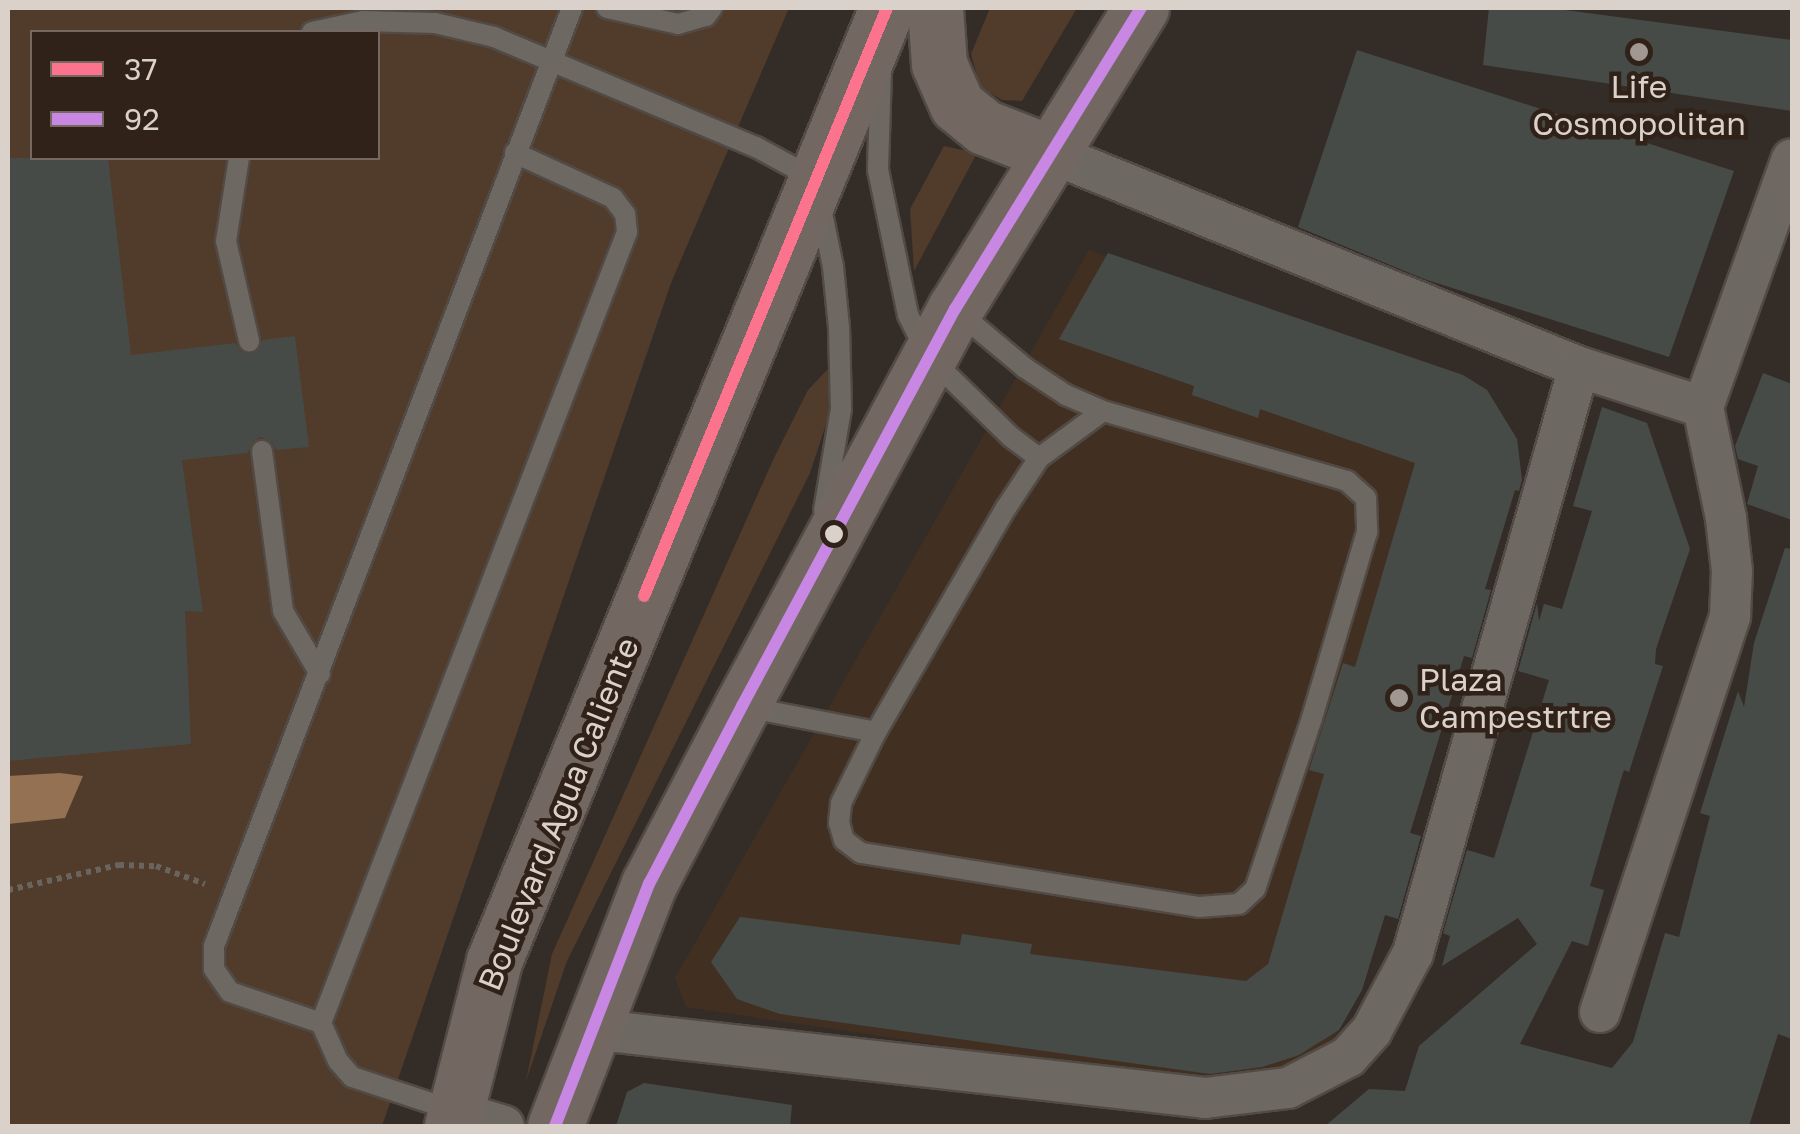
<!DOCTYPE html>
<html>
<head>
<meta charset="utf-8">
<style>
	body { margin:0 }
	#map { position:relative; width:1800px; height:1134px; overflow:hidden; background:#342d27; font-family:"Golos Text",sans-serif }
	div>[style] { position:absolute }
	.built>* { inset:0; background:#413022 }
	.green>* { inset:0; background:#513b2a }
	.water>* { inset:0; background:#957154 }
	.building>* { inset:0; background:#474b47 }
	.path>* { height:6px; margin-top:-3px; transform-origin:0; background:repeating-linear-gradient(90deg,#6a645f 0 5px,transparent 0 10px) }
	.roads { filter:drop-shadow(2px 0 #514a45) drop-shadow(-2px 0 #514a45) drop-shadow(0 2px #514a45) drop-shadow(0 -2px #514a45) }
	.service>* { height:20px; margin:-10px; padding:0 10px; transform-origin:10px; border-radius:10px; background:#6e6862 }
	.minor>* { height:40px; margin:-20px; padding:0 20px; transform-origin:20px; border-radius:20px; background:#6e6862 }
	.primary>* { height:55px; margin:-27.5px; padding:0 27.5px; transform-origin:27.5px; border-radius:27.5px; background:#726861 }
	.bus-1>* { height:12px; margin:-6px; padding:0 6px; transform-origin:6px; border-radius:6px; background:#fc738d }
	.bus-2>* { height:12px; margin:-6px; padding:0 6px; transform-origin:6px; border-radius:6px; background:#c787e3 }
	.dots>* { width:28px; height:28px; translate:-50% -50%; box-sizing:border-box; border:5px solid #302218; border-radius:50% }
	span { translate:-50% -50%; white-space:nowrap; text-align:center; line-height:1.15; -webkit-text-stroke:9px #302218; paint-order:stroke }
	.poi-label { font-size:32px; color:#dbd1cb }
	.left { translate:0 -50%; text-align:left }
	.street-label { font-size:32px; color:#dbd1cb }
	.frame { position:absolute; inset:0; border:10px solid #dbd1cb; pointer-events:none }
	.legend { position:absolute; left:30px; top:30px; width:350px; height:130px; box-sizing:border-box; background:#302218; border:2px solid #746860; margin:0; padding:12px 18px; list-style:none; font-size:30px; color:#dbd1cb }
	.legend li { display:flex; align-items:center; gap:20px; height:50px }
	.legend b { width:50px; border:2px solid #746860 }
</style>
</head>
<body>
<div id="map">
	<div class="built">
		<i style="clip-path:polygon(1089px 250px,1487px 390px,1517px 439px,1521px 470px,1362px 990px,1325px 1054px,1214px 1086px,686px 1007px,675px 978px)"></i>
	</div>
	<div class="green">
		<i style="clip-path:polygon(evenodd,8px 8px,789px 8px,671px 283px,382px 1126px,8px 1126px,8px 8px,32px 32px,378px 32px,378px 158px,32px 158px,32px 32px)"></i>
		<i style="clip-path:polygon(990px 8px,1077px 8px,1022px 101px,1002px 100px,980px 87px,971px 54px)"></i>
		<i style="clip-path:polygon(944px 146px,977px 153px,914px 271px,910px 209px)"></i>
		<i style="clip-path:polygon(828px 369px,830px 412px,810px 473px,567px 961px,526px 1081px,552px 954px,774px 458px,808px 390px)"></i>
	</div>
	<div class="water">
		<i style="clip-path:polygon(60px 773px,83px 776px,65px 818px,8px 824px,8px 776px)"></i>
	</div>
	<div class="building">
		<i style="clip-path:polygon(1489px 8px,1550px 8px,1792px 40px,1792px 111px,1483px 65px)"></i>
		<i style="clip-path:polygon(1357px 50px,1734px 171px,1669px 357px,1424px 279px,1298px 227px)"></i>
		<i style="clip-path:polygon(8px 158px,108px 158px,131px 355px,235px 343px,240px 351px,251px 354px,259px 350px,262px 340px,295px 336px,309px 447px,276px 450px,272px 442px,261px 437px,253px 441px,248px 453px,182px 460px,203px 612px,185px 611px,191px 744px,8px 761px)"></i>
		<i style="clip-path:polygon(1108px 253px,1463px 375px,1487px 390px,1517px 439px,1522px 480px,1519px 491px,1515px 490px,1485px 589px,1491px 590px,1472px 658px,1464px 656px,1410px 833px,1421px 836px,1398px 919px,1385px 915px,1362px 990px,1339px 1030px,1299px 1055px,1262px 1067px,1210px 1074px,780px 1014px,737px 999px,711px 962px,740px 917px,960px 945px,962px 934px,1032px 944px,1030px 954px,1246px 981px,1268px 964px,1324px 774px,1309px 770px,1343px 663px,1355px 667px,1415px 463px,1260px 409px,1258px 418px,1192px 395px,1194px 386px,1059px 339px)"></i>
		<i style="clip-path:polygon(1763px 373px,1792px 384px,1792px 520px,1747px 504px,1758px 466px,1738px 459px,1735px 446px)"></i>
		<i style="clip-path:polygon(1602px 407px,1647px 423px,1690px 549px,1656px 649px,1655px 664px,1663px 666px,1629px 772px,1624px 770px,1621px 779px,1590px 886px,1604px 890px,1588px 946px,1572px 941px,1520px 1044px,1612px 1068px,1633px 1042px,1665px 933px,1679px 937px,1710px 816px,1700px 813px,1738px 691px,1744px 707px,1754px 643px,1785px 548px,1792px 549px,1792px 1039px,1778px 1034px,1749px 1126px,1325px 1126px,1369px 1089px,1405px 1091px,1419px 1046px,1537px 944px,1518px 918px,1442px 966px,1450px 936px,1443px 933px,1467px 850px,1494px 858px,1549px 680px,1518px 671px,1537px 603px,1539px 621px,1544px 604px,1562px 609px,1592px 511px,1573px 506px)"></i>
		<i style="clip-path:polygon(644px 1083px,792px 1105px,790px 1126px,616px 1126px,627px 1092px)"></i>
	</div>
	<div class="path">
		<i style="left:8px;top:890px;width:114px;rotate:-12.7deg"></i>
		<i style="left:119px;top:865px;width:37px;rotate:2deg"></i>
		<i style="left:156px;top:866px;width:52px;rotate:20.2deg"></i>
	</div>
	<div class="roads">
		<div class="service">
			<i style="left:607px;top:8px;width:73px;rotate:12.7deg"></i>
			<i style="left:678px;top:24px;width:29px;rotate:-16deg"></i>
			<i style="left:706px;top:16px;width:10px;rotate:-53deg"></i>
			<i style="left:312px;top:32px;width:52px;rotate:-12.2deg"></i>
			<i style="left:363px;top:21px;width:72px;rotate:1.6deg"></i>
			<i style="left:435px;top:23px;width:61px;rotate:13.3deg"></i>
			<i style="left:494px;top:37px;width:284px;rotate:22.8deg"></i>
			<i style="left:756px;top:147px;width:67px;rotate:28.5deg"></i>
			<i style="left:815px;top:179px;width:90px;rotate:78.4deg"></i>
			<i style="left:833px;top:267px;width:60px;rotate:84.3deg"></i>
			<i style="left:839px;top:327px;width:82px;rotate:88.6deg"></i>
			<i style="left:841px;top:409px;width:103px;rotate:99.5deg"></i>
			<i style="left:881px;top:72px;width:98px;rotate:91.8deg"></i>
			<i style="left:878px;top:170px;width:148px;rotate:78.3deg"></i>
			<i style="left:908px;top:315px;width:47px;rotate:63.4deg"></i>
			<i style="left:929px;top:357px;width:115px;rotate:44.3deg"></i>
			<i style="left:1011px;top:437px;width:35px;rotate:37deg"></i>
			<i style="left:239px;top:158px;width:84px;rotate:98.9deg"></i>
			<i style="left:226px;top:241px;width:103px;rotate:77deg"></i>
			<i style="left:957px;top:311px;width:89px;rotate:40deg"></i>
			<i style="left:1025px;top:368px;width:49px;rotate:33.4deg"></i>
			<i style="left:1066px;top:395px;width:40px;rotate:23.4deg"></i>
			<i style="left:1103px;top:411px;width:254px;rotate:16deg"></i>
			<i style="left:1347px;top:481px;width:25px;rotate:42deg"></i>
			<i style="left:1366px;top:498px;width:34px;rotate:88deg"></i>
			<i style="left:1367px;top:532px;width:194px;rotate:106.5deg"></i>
			<i style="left:1312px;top:718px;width:180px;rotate:108.4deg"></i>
			<i style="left:1255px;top:889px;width:22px;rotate:137deg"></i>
			<i style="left:1239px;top:904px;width:40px;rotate:175.7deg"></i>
			<i style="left:1199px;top:907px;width:342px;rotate:-170.9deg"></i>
			<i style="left:861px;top:853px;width:21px;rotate:-143deg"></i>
			<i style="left:844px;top:840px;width:18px;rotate:-106deg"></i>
			<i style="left:839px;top:823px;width:20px;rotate:-84deg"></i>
			<i style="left:841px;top:803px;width:79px;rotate:-63.8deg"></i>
			<i style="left:876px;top:732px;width:259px;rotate:-59.9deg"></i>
			<i style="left:1006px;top:508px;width:60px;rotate:-56.6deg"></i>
			<i style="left:1039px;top:458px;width:79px;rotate:-36.3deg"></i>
			<i style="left:262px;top:451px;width:161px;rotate:82.5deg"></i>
			<i style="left:283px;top:611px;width:73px;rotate:59.6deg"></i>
			<i style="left:746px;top:707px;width:132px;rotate:10.9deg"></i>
			<i style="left:321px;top:1023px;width:96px;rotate:-161.2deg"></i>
			<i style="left:230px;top:992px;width:28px;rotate:-125deg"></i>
			<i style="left:214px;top:969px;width:23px;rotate:-90deg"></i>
			<i style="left:214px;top:946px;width:1004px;rotate:-69.11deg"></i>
			<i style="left:452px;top:1110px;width:105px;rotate:-161.7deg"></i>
			<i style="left:352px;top:1077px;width:21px;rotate:-131deg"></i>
			<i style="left:338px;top:1061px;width:42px;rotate:-114.1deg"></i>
			<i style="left:321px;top:1023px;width:848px;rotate:-68.85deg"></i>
			<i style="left:627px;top:232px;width:18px;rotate:-96deg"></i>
			<i style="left:625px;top:214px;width:20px;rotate:-127deg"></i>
			<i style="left:613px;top:198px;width:108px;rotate:-155.3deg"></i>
		</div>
		<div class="minor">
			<i style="left:1048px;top:152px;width:573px;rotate:22.04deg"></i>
			<i style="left:1579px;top:367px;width:130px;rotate:17.9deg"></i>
			<i style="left:1600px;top:1012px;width:417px;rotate:-71.8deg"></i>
			<i style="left:1730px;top:616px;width:45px;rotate:-87.5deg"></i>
			<i style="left:1732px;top:571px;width:53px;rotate:-96.5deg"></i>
			<i style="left:1726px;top:518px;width:113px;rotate:-101.7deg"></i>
			<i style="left:1703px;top:407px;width:263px;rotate:-70.3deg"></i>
			<i style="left:591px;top:1029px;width:618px;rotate:6.41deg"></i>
			<i style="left:1205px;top:1098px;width:84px;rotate:-6.9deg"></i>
			<i style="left:1288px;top:1088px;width:68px;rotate:-27.3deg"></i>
			<i style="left:1348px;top:1057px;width:36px;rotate:-48deg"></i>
			<i style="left:1372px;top:1030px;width:87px;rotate:-62deg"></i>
			<i style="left:1413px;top:953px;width:609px;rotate:-74.18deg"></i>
			<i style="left:454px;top:1111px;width:52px;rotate:16.7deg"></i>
		</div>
		<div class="primary">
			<i style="left:935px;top:8px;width:56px;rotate:85.9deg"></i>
			<i style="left:939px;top:64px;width:45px;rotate:66.3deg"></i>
			<i style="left:957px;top:105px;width:35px;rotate:39deg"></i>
			<i style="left:984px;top:127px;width:69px;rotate:21.3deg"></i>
			<i style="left:452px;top:1126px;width:170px;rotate:-75.7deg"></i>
			<i style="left:494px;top:961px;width:1031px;rotate:-67.59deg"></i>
			<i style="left:555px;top:1126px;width:260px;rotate:-68.8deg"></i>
			<i style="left:649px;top:884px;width:201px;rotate:-62.4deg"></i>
			<i style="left:742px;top:706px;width:451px;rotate:-61.8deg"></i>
			<i style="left:955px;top:309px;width:354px;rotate:-58.3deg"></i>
		</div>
	</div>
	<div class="bus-1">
		<i style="left:644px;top:596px;width:636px;rotate:-67.55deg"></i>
	</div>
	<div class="bus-2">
		<i style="left:555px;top:1126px;width:260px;rotate:-68.8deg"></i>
		<i style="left:649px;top:884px;width:201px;rotate:-62.4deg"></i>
		<i style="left:742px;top:706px;width:451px;rotate:-61.8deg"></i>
		<i style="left:955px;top:309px;width:354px;rotate:-58.3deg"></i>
	</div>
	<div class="dots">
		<i style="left:1639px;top:52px;background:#a19892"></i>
		<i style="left:834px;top:534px;background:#dbd1cb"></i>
		<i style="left:1399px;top:698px;background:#a19892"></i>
	</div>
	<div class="poi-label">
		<span style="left:1639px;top:105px">Life<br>Cosmopolitan</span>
		<span class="left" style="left:1419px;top:698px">Plaza<br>Campestrtre</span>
	</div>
	<div class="street-label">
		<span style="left:558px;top:814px;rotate:-68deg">Boulevard Agua Caliente</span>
	</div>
	<div class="frame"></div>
	<ul class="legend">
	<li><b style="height:12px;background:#fc738d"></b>37</li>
	<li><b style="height:12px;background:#c787e3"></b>92</li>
	</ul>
</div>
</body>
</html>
